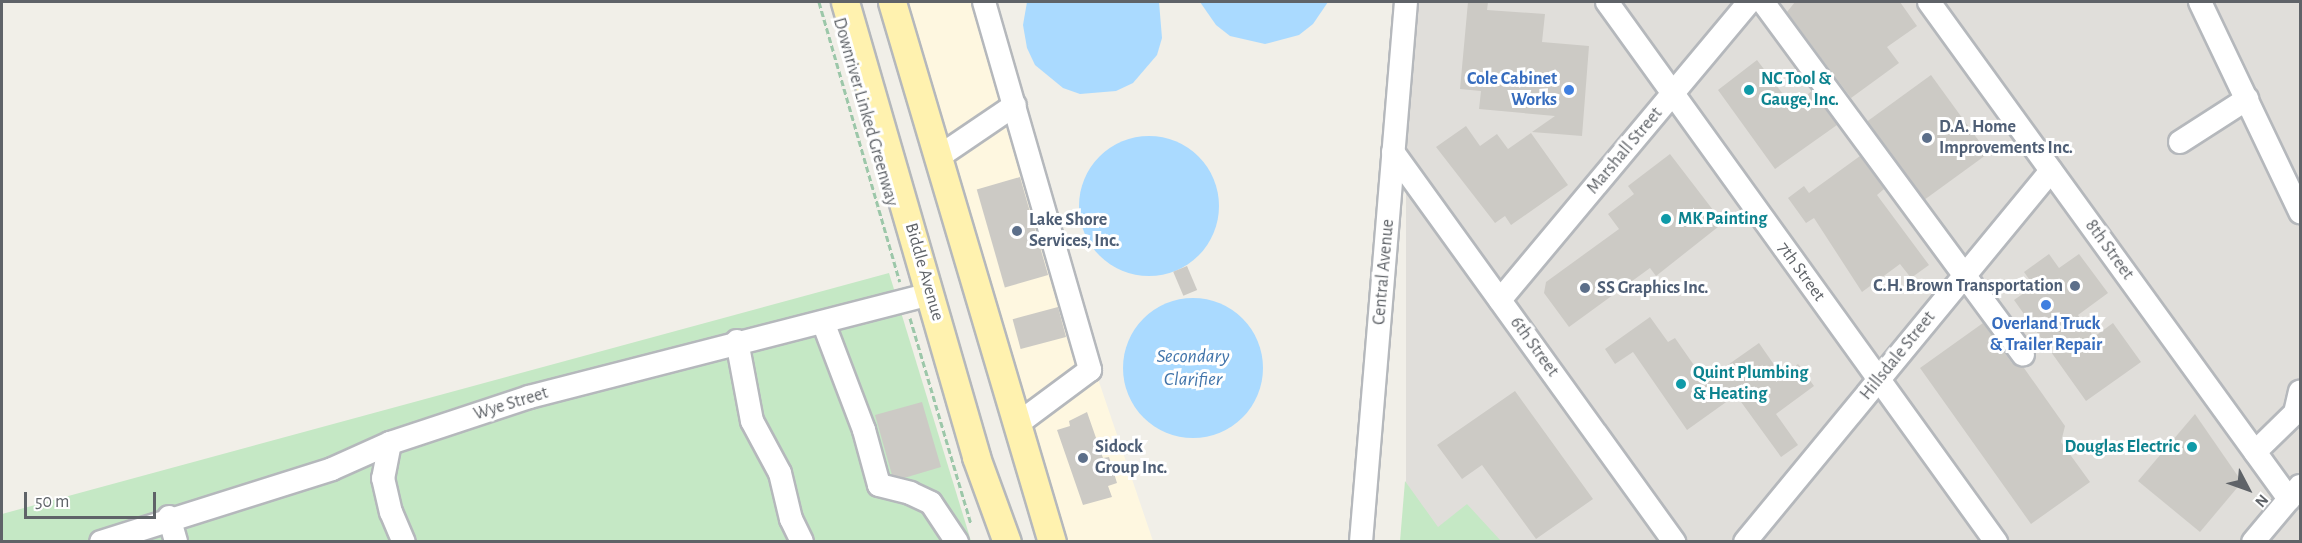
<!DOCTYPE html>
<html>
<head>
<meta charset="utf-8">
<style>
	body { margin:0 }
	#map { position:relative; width:2302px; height:543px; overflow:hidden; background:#f1efe8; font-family:"Alegreya Sans",sans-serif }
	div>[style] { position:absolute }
	.commercial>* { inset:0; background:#fef7e0 }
	.industrial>* { inset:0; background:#e0deda; transform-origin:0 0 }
	.green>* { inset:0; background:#c5e8c5 }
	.water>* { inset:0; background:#aadaff }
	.round { border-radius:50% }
	.building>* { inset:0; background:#cccac5; transform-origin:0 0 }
	.path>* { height:3px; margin-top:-1.5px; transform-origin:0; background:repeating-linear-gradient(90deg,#9cc7a9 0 6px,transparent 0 9px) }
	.roads { filter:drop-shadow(2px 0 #b5b8bc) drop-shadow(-2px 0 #b5b8bc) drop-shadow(0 2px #b5b8bc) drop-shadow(0 -2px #b5b8bc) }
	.minor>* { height:22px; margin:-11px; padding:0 11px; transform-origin:11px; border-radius:11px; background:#fff }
	.major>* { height:27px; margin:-13.5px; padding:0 13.5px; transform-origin:13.5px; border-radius:13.5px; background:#fff2af }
	.dots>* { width:16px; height:16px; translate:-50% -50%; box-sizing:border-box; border:3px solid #fff; border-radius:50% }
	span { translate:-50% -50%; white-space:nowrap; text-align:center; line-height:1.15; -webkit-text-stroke:6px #fff; paint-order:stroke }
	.shop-label { font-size:18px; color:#366cbe; font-weight:700 }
	.right { translate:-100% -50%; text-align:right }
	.culture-label { font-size:18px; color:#0d838f; font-weight:700 }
	.left { translate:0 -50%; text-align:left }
	.street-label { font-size:18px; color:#5f6368 }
	.service-label { font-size:18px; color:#4e5e75; font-weight:700 }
	.water-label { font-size:20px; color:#4174aa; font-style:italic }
	.frame { position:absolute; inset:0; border:3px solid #5f6368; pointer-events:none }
	.north { position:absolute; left:2218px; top:459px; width:60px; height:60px; -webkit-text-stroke:4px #fff; paint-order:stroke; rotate:131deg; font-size:16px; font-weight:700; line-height:24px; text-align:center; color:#5f6368 }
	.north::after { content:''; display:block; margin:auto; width:21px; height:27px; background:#5f6368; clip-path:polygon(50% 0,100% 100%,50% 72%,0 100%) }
	.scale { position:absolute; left:24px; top:492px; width:132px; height:27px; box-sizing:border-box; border:3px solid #5f6368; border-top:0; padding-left:8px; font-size:18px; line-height:21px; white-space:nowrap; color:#5f6368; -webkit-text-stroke:4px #fff; paint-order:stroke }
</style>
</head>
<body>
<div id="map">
	<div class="commercial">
		<i style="clip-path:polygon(892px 2px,984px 2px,1095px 370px,1153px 541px,1052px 541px)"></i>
	</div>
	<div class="industrial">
		<i style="left:1406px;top:2px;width:894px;height:542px"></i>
	</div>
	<div class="green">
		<i style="clip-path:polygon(889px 273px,971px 541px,2px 542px,2px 514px)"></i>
		<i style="clip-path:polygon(1405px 481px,1438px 527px,1467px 504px,1501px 541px,1400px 541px)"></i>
	</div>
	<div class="water">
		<i style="clip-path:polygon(1027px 2px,1159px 2px,1162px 38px,1157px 55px,1133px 83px,1116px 91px,1080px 94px,1063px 88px,1035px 65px,1027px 48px,1023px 25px)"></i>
		<i style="clip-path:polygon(1200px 2px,1328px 2px,1313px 24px,1299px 35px,1265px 44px,1230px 36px,1216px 25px)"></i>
		<i class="round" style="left:1079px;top:136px;width:140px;height:140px"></i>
		<i class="round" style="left:1123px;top:298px;width:140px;height:140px"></i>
	</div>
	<div class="building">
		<i style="clip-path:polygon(1468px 2px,1488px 2px,1487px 10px,1545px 14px,1542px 42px,1589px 46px,1582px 136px,1532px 132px,1555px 116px,1479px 109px,1481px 91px,1460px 89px)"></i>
		<i style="clip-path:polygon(1795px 2px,1900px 2px,1917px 26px,1887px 47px,1899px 63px,1851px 98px,1787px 12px)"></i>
		<i style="clip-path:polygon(1757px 60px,1792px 106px,1812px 91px,1837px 125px,1775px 169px,1718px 90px)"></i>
		<i style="left:1931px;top:75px;width:97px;height:79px;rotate:54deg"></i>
		<i style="clip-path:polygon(1466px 126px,1480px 146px,1497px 134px,1508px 149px,1531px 133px,1568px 185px,1511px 225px,1505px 216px,1495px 223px,1436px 147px)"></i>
		<i style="clip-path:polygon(1670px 154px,1723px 223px,1656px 276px,1650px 268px,1569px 327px,1544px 293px,1546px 282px,1619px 229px,1608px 214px,1634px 194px,1628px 186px)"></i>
		<i style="clip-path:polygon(1860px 156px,1884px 189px,1877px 195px,1929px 265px,1911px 278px,1900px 264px,1862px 292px,1814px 218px,1806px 223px,1788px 198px,1804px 186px,1809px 193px)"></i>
		<i style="left:1020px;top:177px;width:102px;height:45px;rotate:74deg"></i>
		<i style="clip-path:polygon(2049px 254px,2059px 268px,2079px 254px,2108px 293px,2078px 315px,2094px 337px,2113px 323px,2141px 362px,2086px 401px,2014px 300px,2034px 286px,2024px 272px)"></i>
		<i style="left:1187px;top:266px;width:26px;height:15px;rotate:67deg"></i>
		<i style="left:1058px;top:307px;width:31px;height:47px;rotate:75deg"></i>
		<i style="clip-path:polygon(1650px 317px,1668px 342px,1675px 338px,1705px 381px,1759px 343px,1782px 376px,1798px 364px,1814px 386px,1776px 414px,1798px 445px,1781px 457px,1736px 395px,1687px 430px,1633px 352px,1615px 364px,1605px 349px)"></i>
		<i style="clip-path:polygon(1983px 323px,2012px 363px,2024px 368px,2065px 426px,2061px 442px,2090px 482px,2031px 524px,1920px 368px)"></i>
		<i style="clip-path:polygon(1515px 391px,1593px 499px,1536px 539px,1482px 465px,1462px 479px,1437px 445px)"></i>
		<i style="clip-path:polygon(922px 402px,941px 467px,904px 478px,892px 475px,875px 415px)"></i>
		<i style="clip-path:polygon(1087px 412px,1103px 458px,1109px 457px,1117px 483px,1108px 486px,1112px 497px,1083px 505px,1057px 430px,1070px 426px,1069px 421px)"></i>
		<i style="clip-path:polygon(2195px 414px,2242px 482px,2200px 532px,2138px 481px)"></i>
	</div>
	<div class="path">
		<i style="left:819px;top:2px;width:291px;rotate:73.9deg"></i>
		<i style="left:910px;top:318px;width:215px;rotate:73.5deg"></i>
	</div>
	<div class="roads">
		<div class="minor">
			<i style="left:984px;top:2px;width:383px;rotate:73.9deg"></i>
			<i style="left:1090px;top:370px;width:92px;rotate:143.4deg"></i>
			<i style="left:1607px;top:2px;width:666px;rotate:54.23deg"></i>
			<i style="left:1763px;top:2px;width:438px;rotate:53.6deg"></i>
			<i style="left:1929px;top:2px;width:614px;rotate:54.08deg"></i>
			<i style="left:2200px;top:2px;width:233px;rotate:64.5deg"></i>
			<i style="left:2180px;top:142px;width:80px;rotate:-32.7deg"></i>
			<i style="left:1393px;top:152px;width:481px;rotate:54.2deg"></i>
			<i style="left:937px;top:158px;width:94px;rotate:-34.2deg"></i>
			<i style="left:1500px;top:300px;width:388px;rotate:-50.1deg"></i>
			<i style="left:823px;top:322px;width:116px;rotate:69.2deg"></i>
			<i style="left:864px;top:430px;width:57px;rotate:74.7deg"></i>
			<i style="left:879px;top:485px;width:32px;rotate:14deg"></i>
			<i style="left:910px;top:493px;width:23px;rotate:25deg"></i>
			<i style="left:931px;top:503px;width:47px;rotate:56.3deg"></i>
			<i style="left:737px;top:341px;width:81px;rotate:79.4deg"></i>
			<i style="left:752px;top:421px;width:59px;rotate:61.7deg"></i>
			<i style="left:780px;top:473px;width:47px;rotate:76.6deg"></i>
			<i style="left:791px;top:519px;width:25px;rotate:64deg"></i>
			<i style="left:390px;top:443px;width:36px;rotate:101deg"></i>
			<i style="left:383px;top:478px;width:35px;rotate:77deg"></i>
			<i style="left:391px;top:512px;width:33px;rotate:67deg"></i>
			<i style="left:2255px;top:452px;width:56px;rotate:-44.3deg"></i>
			<i style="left:2295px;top:413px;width:22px;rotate:-77deg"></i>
			<i style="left:169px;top:517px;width:26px;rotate:74deg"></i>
			<i style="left:101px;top:542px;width:242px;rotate:-17.5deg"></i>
			<i style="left:332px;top:469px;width:64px;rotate:-24.1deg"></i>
			<i style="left:390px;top:443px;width:146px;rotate:-18.3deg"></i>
			<i style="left:529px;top:397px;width:414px;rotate:-14.4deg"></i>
			<i style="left:1361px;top:542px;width:542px;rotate:-85.24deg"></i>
			<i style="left:1745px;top:542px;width:481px;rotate:-50.5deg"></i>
			<i style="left:2253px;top:542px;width:73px;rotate:-50deg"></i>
		</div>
		<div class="major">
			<i style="left:845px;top:2px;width:473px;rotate:73.9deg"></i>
			<i style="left:976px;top:457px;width:90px;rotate:70deg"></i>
			<i style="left:892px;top:2px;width:563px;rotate:73.5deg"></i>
		</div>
	</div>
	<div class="dots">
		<i style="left:1569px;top:90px;background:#3f7fe0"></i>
		<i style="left:1749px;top:90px;background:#0f9aa8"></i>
		<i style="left:1927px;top:138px;background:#5c6f8a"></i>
		<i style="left:1666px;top:219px;background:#0f9aa8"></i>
		<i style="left:1017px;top:231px;background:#5c6f8a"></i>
		<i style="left:2075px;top:286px;background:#5c6f8a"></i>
		<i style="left:1585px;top:288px;background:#5c6f8a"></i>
		<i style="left:2046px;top:305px;background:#3f7fe0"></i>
		<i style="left:1681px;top:384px;background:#0f9aa8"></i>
		<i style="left:2192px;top:447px;background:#0f9aa8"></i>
		<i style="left:1083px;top:458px;background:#5c6f8a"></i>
	</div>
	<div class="shop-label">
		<span class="right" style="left:1557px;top:90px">Cole Cabinet<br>Works</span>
		<span style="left:2046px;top:335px">Overland Truck<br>&amp; Trailer Repair</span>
	</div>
	<div class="culture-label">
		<span class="left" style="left:1761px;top:90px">NC Tool &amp;<br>Gauge, Inc.</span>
		<span class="left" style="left:1678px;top:219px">MK Painting</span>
		<span class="left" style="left:1693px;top:384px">Quint Plumbing<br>&amp; Heating</span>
		<span class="right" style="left:2180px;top:447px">Douglas Electric</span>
	</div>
	<div class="street-label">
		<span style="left:865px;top:112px;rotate:74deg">Downriver Linked Greenway</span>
		<span style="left:1625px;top:151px;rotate:-50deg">Marshall Street</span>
		<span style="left:2109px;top:250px;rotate:54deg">8th Street</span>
		<span style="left:924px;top:272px;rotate:74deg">Biddle Avenue</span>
		<span style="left:1384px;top:272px;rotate:-85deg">Central Avenue</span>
		<span style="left:1801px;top:272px;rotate:54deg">7th Street</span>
		<span style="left:1534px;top:347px;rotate:54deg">6th Street</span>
		<span style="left:1898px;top:356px;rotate:-51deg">Hillsdale Street</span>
		<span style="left:511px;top:404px;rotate:-17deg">Wye Street</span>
	</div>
	<div class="service-label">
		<span class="left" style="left:1939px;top:138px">D.A. Home<br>Improvements Inc.</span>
		<span class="left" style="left:1029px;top:231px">Lake Shore<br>Services, Inc.</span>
		<span class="right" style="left:2063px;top:286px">C.H. Brown Transportation</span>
		<span class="left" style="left:1597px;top:288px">SS Graphics Inc.</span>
		<span class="left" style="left:1095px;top:458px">Sidock<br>Group Inc.</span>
	</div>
	<div class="water-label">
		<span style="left:1193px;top:368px">Secondary<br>Clarifier</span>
	</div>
	<div class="frame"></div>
	<div class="north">N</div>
	<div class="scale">50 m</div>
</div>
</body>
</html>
